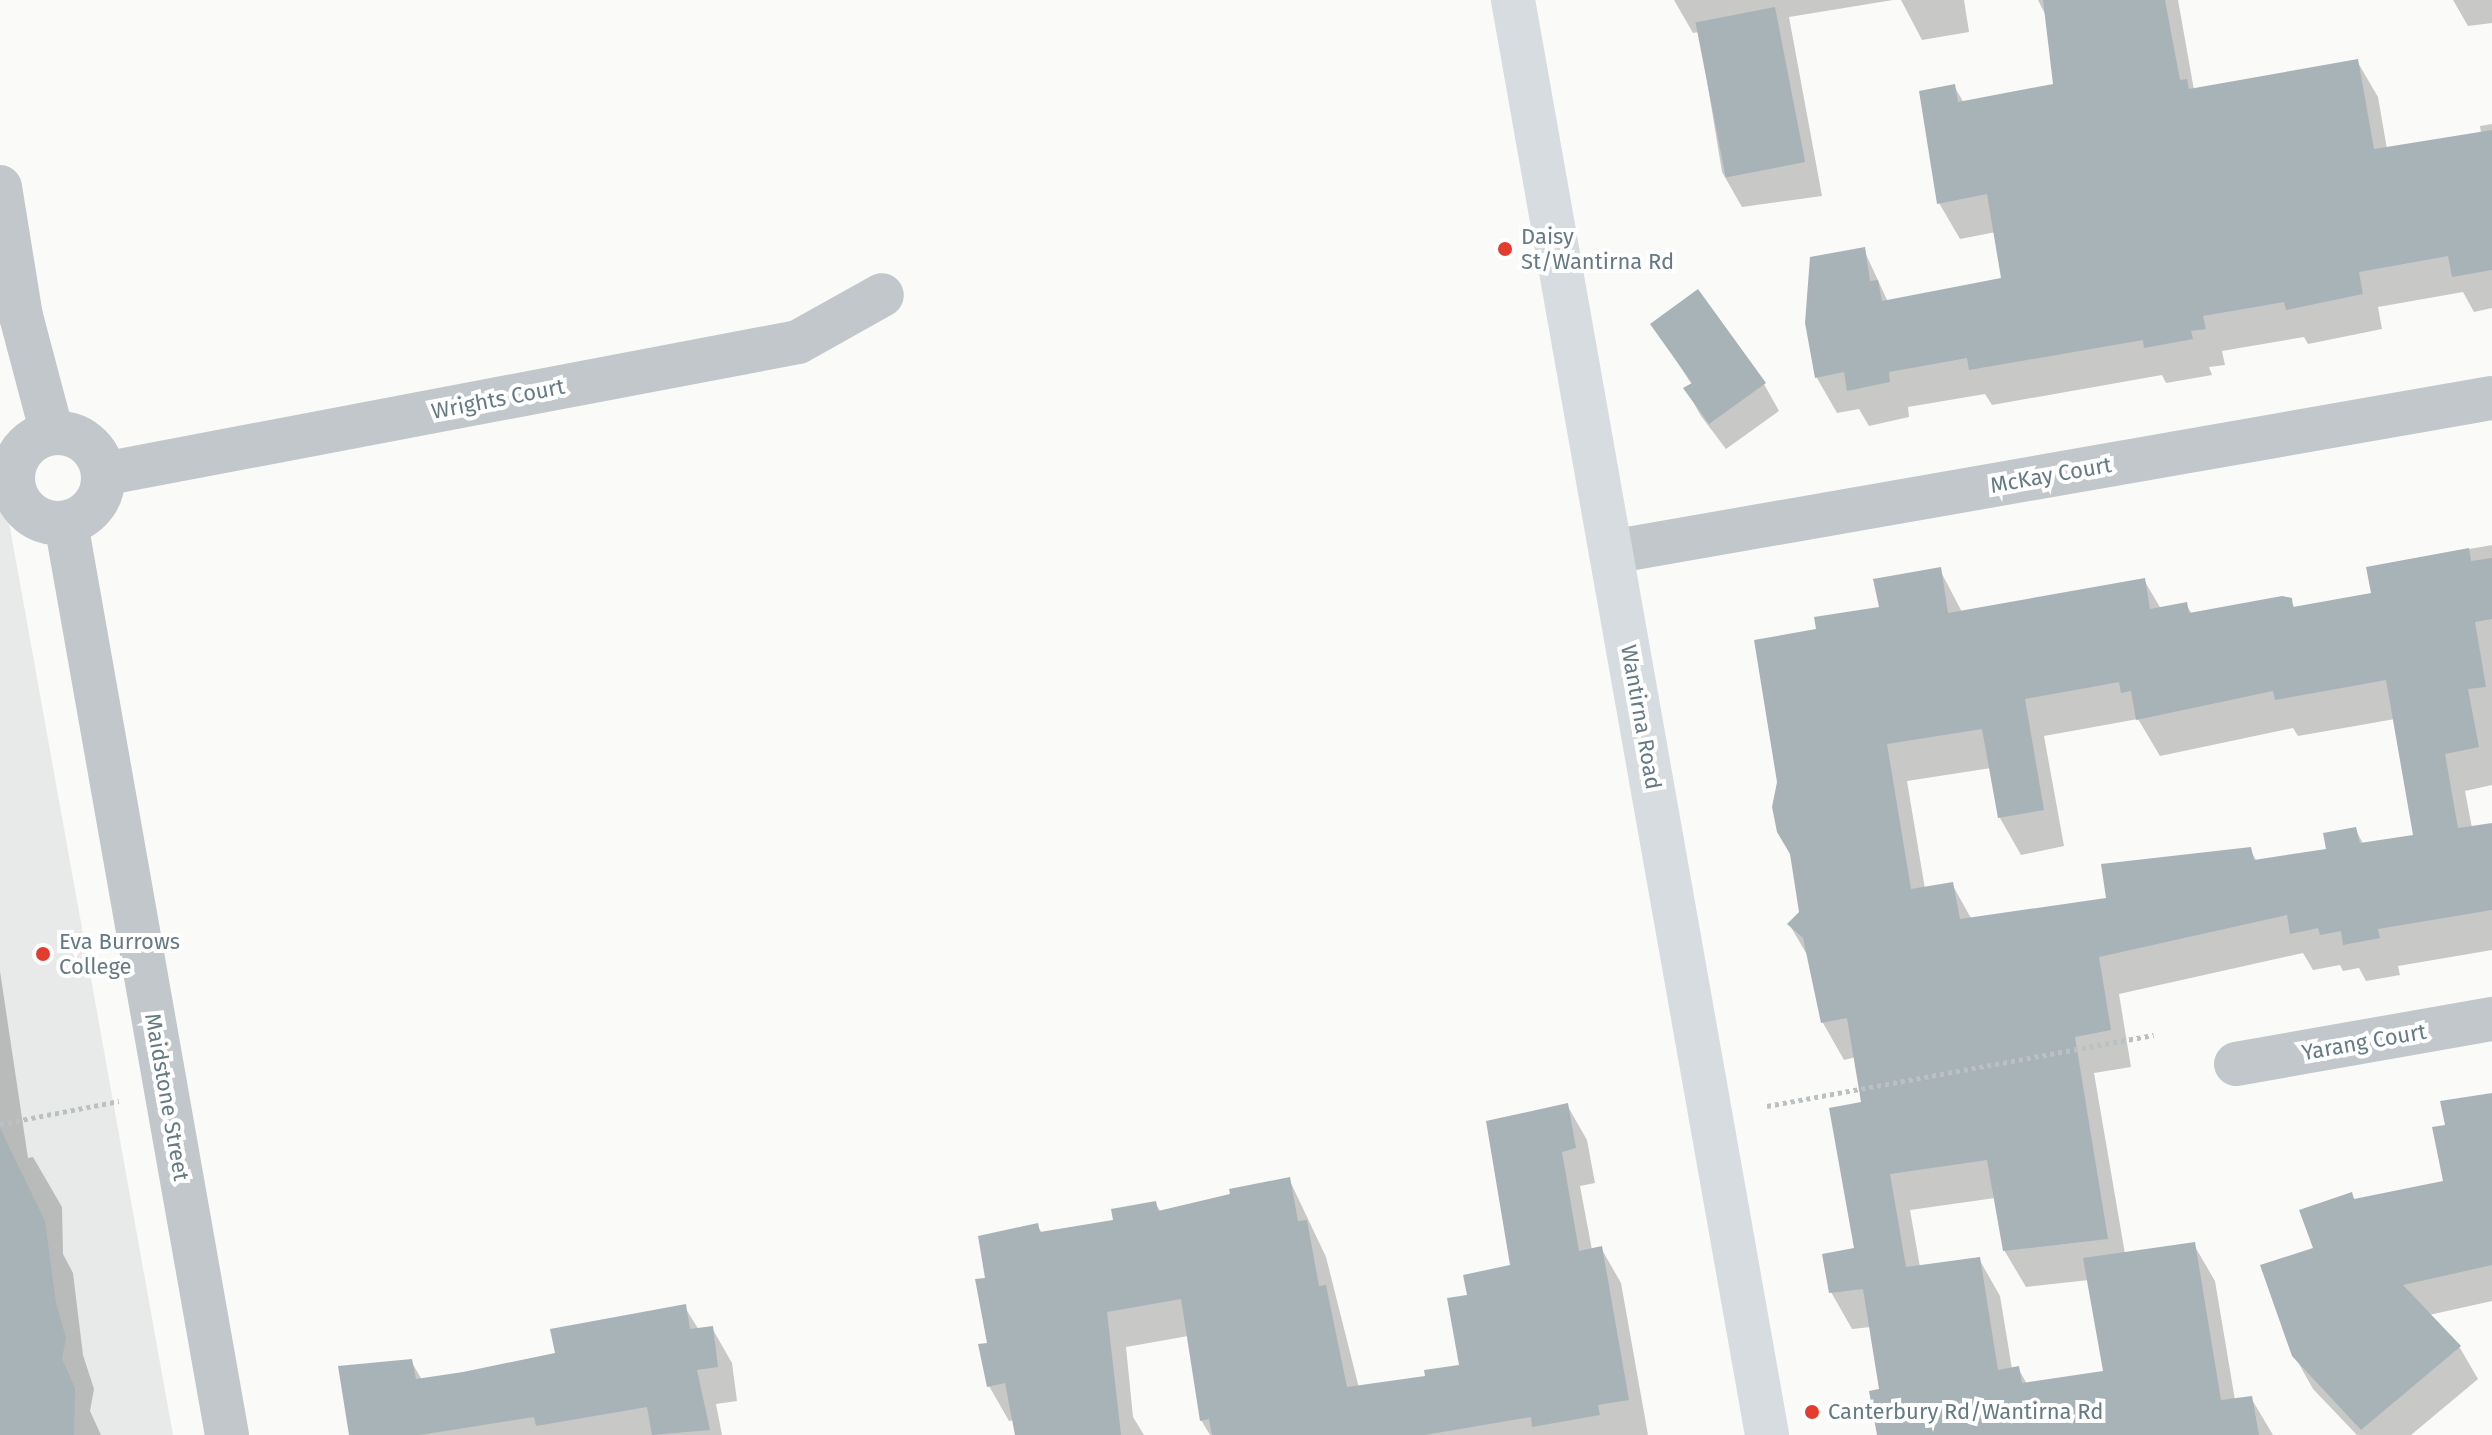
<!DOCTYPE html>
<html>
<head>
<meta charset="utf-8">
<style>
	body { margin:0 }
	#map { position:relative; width:2492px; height:1435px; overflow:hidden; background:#fafaf8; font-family:"Fira Sans",sans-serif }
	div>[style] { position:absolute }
	.built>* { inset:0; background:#e8eae9 }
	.shadow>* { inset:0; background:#0003 }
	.building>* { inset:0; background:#a8b3b7; transform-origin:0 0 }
	.path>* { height:5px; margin-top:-2.5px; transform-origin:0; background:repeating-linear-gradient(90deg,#bbc0c2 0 4px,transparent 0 8px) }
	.minor>* { height:44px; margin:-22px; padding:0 22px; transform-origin:22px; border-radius:22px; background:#c1c7ca }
	.minor>.ring { margin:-22px; padding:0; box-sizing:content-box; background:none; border:44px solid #c1c7ca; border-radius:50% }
	.major>* { height:44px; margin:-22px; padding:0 22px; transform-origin:22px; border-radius:22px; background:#d6dcdf }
	.dots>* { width:22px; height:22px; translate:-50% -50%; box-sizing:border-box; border:4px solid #fff; border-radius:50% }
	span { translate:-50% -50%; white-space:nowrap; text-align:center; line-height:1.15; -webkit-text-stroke:8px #fff; paint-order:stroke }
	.poi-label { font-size:22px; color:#657a83 }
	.left { translate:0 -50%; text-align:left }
	.street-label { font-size:22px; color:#657a83 }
</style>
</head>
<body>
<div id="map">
	<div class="built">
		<i style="clip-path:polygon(0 472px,173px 1435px,0 1435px)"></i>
	</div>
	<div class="shadow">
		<i style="clip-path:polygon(1674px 0,1893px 0,1789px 17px,1822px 196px,1742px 207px,1722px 172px,1699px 32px,1693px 33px)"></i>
		<i style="clip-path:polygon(1901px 0,1964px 0,1969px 32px,1922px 40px)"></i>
		<i style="clip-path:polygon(2038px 0,2178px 0,2194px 90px,2357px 61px,2378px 97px,2387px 149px,2481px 133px,2480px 126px,2492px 124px,2492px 308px,2474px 312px,2463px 292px,2378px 307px,2382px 329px,2308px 344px,2304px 337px,2222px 351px,2225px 365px,2209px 367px,2212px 375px,2166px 383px,2162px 375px,1992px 405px,1985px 394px,1908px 407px,1909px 417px,1869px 426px,1859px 409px,1837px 413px,1817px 378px,1807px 323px,1864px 250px,1888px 302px,2004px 280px,1996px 232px,1960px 239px,1939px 203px,1954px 86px,1964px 103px,2055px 85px,2047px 18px)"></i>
		<i style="clip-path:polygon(2453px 0,2492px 0,2492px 23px,2468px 26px)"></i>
		<i style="clip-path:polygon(1653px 324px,1764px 384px,1779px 411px,1726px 449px,1701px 416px,1686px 389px,1692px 385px)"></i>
		<i style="clip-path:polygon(evenodd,2492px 545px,2492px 785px,2465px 791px,2472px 828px,2492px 825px,2492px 950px,2398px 966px,2400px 975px,2366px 981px,2359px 968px,2343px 971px,2340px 965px,2313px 970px,2303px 953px,2119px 994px,2131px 1067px,2094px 1073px,2125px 1254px,2194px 1245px,2215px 1281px,2235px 1400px,2251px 1398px,2273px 1435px,1879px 1435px,1881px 1391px,1871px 1327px,1852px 1329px,1831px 1292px,1856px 1250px,1864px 1104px,1856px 1057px,1844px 1060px,1823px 1023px,1809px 958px,1789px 924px,1801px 913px,1818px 631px,1881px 609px,1940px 570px,1962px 612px,2144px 580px,2161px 609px,2186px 604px,2192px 614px,2290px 600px,2295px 608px,2373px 595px,2390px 563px,2492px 545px,2138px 719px,2160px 756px,2293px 728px,2298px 736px,2395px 719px,2416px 836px,2364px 845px,2355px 829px,2328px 850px,2257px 862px,2250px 849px,2103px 866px,2108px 900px,1972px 920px,1952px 884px,1925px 889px,1907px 781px,1991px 768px,2000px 818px,2021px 855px,2064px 846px,2044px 736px,2138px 719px,2492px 545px,1995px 1198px,2004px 1250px,2026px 1287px,2089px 1280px,2105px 1372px,2027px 1384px,2018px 1368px,2012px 1369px,2000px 1296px,1979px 1259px,1920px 1267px,1910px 1210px,1995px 1198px)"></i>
		<i style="clip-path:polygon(0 971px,28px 1158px,33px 1157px,62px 1207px,63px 1254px,73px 1273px,83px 1355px,94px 1389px,90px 1411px,101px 1435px,0 1435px)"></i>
		<i style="clip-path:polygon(2492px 1100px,2492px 1301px,2429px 1315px,2460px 1348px,2478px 1379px,2411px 1435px,2357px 1435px,2313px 1389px,2294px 1355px,2315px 1249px,2351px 1194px,2355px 1201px,2446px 1183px,2447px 1126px)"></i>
		<i style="clip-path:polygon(1567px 1105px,1587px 1140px,1595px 1183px,1580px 1186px,1592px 1250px,1601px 1248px,1621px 1283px,1648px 1435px,1210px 1435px,1201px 1420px,1188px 1336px,1126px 1347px,1133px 1417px,1144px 1435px,1017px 1435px,1014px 1420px,1009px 1421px,989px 1386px,987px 1280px,1037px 1225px,1042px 1233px,1115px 1222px,1155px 1203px,1161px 1212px,1289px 1179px,1326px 1257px,1359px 1388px,1427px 1378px,1461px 1366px,1469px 1296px,1512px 1266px)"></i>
		<i style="clip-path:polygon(684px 1306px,699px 1330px,712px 1328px,732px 1363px,737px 1401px,716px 1404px,722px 1435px,351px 1435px,411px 1361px,422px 1380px,557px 1355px)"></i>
	</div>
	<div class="building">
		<i style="clip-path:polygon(2043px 0,2165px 0,2180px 80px,2187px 79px,2189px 89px,2358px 59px,2374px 149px,2492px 130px,2492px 270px,2452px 277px,2448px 256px,2359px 272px,2363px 294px,2286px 310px,2284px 302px,2203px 316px,2206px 329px,2191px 331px,2193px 339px,2144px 348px,2143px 340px,1969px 370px,1967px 358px,1889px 372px,1890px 382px,1847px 391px,1844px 372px,1815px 378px,1805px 323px,1810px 257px,1865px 247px,1870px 281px,1878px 280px,1882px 301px,2001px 278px,1987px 194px,1937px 204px,1919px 91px,1955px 84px,1958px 102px,2053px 84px)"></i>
		<i style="left:1775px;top:7px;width:158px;height:81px;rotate:79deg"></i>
		<i style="clip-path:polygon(1698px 289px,1766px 383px,1709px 424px,1683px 388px,1692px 383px,1650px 324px)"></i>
		<i style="clip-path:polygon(evenodd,2469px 548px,2471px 561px,2492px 558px,2492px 619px,2475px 622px,2486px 687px,2468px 689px,2479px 747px,2445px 754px,2458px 828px,2492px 823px,2492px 910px,2378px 929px,2380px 938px,2343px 945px,2341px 931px,2320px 935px,2318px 928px,2290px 934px,2287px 915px,2099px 957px,2111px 1030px,2075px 1037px,2108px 1239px,2003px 1251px,1987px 1160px,1890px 1174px,1906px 1267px,1980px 1257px,1998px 1370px,2019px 1366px,2022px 1383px,2103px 1371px,2083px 1258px,2195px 1242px,2221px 1400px,2252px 1396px,2259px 1435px,1877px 1435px,1869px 1391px,1879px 1389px,1863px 1289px,1829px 1293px,1822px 1254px,1854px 1248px,1829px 1108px,1861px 1102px,1847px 1018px,1821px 1023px,1803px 938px,1787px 924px,1799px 912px,1790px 854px,1777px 832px,1772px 807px,1777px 782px,1754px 640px,1816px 629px,1814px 617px,1879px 607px,1873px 579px,1941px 567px,1948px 613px,2145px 578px,2150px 609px,2187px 602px,2189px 613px,2282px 596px,2292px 598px,2293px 607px,2371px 593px,2366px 567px,2469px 548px,2386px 680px,2413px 835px,2360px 843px,2356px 827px,2323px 833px,2326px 849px,2254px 860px,2251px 847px,2101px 864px,2106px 898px,1960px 919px,1953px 882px,1911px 889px,1887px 744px,1982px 729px,1998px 818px,2044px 810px,2025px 699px,2119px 682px,2121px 693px,2131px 691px,2136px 720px,2273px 691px,2275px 700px,2386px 680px)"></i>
		<i style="clip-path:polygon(2492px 1093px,2492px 1265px,2403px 1285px,2461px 1346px,2361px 1430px,2292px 1356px,2260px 1265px,2313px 1248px,2299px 1210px,2352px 1192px,2354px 1199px,2443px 1181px,2432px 1127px,2445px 1125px,2440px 1101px)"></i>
		<i style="clip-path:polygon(1568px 1103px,1576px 1148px,1562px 1152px,1579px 1251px,1602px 1246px,1629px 1400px,1598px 1405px,1600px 1415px,1532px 1427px,1531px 1417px,1425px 1435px,1212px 1435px,1209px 1419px,1200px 1421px,1181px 1299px,1107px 1312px,1121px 1435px,1015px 1435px,1005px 1383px,987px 1387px,978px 1344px,987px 1343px,975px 1279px,985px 1278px,978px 1236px,1038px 1223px,1040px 1232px,1113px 1220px,1111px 1209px,1156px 1201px,1158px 1211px,1230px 1194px,1229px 1189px,1290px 1177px,1298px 1221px,1307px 1220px,1319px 1286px,1326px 1285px,1347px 1387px,1425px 1376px,1424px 1370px,1459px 1365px,1447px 1298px,1467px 1295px,1463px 1275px,1510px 1265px,1486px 1121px)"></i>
		<i style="clip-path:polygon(0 1128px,45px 1221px,56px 1303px,66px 1338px,62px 1359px,75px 1388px,74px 1435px,0 1435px)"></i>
		<i style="clip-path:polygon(686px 1304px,690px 1329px,713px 1326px,718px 1367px,697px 1370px,710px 1430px,652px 1435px,647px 1407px,536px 1426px,534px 1417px,420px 1435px,349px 1435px,338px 1366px,412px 1359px,416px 1379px,463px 1372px,555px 1353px,550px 1329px)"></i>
	</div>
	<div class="path">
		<i style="left:1767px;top:1106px;width:393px;rotate:-10.4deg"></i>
		<i style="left:0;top:1124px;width:121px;rotate:-10.9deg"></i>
	</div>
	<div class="minor">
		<i style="left:0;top:187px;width:131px;rotate:80.8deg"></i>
		<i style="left:21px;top:316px;width:121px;rotate:75.2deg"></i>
		<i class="ring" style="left:13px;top:433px;width:46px;height:46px"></i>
		<i style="left:103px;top:474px;width:707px;rotate:-10.75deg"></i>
		<i style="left:798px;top:342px;width:96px;rotate:-29.2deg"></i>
		<i style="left:66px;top:523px;width:926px;rotate:79.99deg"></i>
		<i style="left:1611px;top:552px;width:894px;rotate:-9.92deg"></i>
		<i style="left:2236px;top:1064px;width:260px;rotate:-10deg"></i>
	</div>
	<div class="major">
		<i style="left:1513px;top:0;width:1457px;rotate:79.96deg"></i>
	</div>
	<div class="dots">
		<i style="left:1505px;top:249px;background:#e33d2f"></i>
		<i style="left:43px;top:954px;background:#e33d2f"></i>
		<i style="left:1812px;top:1412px;background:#e33d2f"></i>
	</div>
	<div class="poi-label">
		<span class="left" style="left:1521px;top:249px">Daisy<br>St/Wantirna Rd</span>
		<span class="left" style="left:59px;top:954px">Eva Burrows<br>College</span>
		<span class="left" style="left:1828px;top:1412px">Canterbury Rd/Wantirna Rd</span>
	</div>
	<div class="street-label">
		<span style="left:498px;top:399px;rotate:-11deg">Wrights Court</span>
		<span style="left:2051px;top:475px;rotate:-10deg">McKay Court</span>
		<span style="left:1641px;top:717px;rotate:80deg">Wantirna Road</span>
		<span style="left:2364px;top:1042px;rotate:-10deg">Yarang Court</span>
		<span style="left:167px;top:1097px;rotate:80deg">Maidstone Street</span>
	</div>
</div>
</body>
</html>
